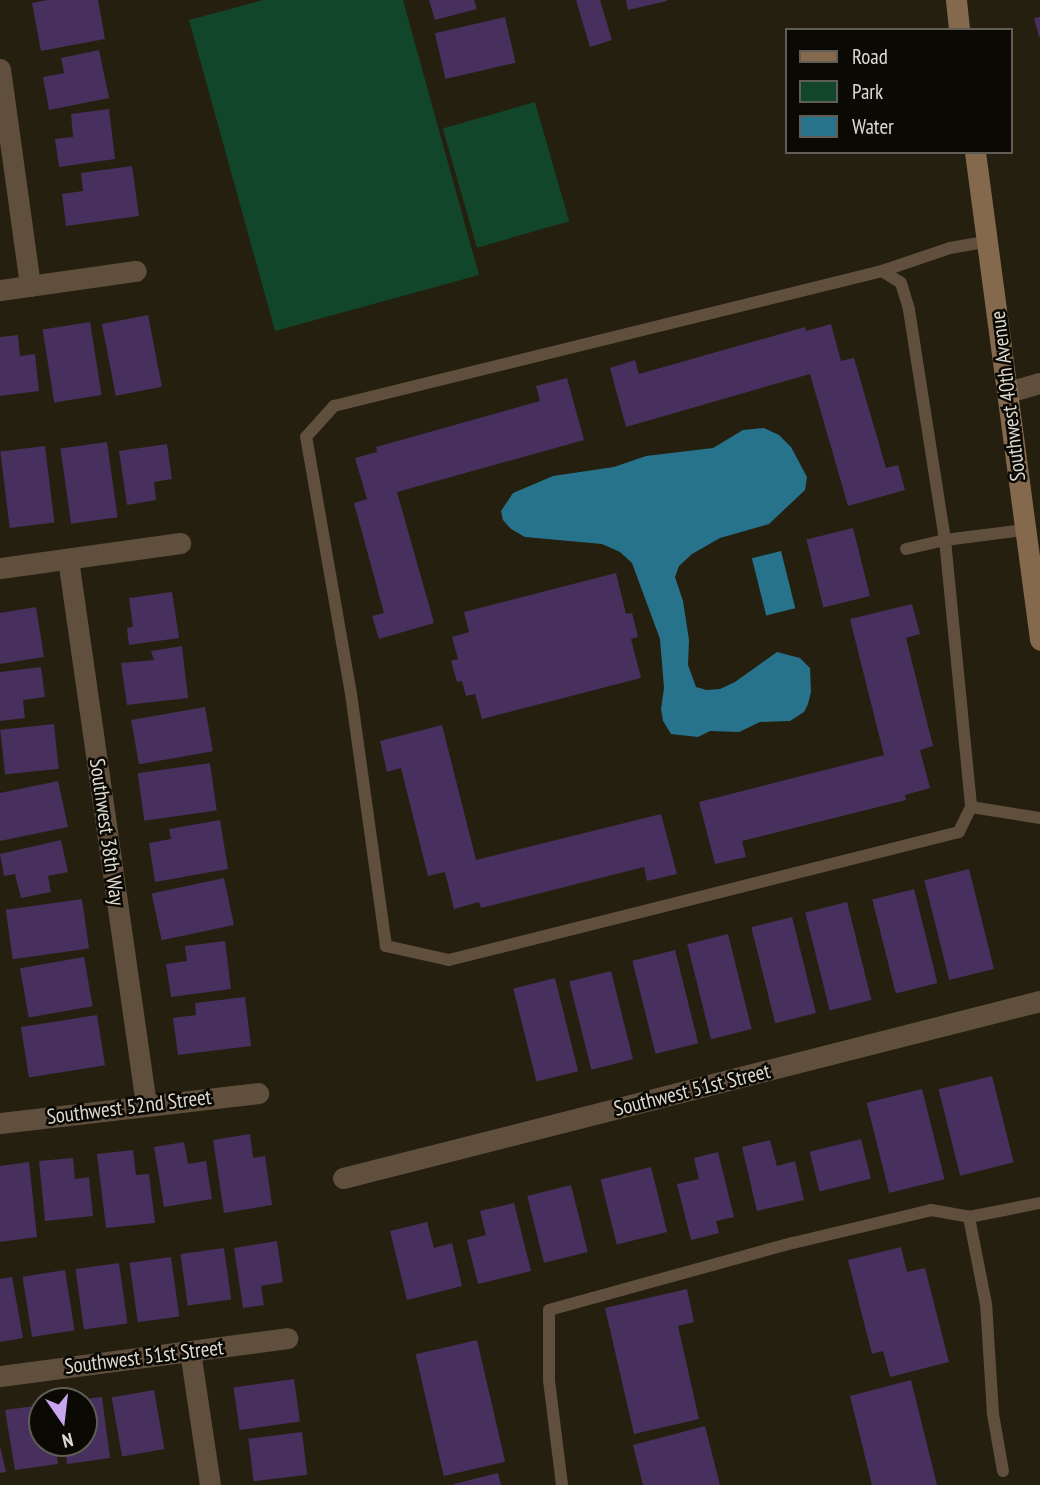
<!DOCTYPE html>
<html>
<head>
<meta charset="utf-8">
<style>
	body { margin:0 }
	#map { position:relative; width:1040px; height:1485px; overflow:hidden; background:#241f0f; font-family:"PT Sans Narrow",sans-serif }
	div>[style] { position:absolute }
	.green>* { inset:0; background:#11462b; transform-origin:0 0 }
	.water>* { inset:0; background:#27738b; transform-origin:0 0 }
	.building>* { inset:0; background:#47305e; transform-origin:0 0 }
	.lane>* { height:12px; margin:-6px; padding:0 6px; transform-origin:6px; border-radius:6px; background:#604f3d }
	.street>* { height:21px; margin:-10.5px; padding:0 10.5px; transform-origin:10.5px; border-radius:10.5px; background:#604f3d }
	.secondary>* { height:21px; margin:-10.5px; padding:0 10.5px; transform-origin:10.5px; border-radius:10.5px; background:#85694c }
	span { translate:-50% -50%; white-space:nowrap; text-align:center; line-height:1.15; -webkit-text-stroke:5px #0b0904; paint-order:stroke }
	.street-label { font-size:21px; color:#dedad0 }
	.legend { position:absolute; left:785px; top:28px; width:228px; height:126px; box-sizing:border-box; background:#0b0904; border:2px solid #5f5d56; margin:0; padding:9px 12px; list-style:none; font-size:21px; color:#dedad0 }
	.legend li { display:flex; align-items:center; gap:14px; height:35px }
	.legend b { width:35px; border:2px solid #5f5d56 }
	.north { position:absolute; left:28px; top:1387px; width:70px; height:70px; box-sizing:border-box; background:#0b0904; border:2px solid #5f5d56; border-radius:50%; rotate:166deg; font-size:19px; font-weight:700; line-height:28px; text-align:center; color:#dedad0 }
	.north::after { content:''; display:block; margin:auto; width:24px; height:32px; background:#c8a6ef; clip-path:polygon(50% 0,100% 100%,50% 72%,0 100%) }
</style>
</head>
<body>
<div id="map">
	<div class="green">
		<i style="clip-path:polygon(263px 0,403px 0,479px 275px,275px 331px,189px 20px)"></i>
		<i style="left:535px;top:102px;width:124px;height:96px;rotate:74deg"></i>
	</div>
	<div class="water">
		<i style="clip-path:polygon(764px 428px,779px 435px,791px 447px,807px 477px,805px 490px,769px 524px,720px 538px,692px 554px,679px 566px,675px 577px,683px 601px,689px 640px,688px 665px,696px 687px,707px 690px,720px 689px,735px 682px,777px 652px,800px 658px,810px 668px,811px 692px,808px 704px,804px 712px,790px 721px,760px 722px,739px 732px,710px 731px,698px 737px,671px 734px,663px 721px,661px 709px,664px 688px,660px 639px,632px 563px,620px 552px,602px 544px,525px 537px,511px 529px,503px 520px,501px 511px,513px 493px,553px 476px,614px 467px,646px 456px,713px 448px,743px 430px)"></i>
		<i style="left:781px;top:551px;width:59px;height:30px;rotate:76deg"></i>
	</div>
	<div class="building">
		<i style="clip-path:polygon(47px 0,98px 0,105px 39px,41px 51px,32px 3px)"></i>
		<i style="clip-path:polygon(429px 0,474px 0,477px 9px,435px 20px)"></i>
		<i style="clip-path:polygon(576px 0,600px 0,612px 40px,590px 47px)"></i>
		<i style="clip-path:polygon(626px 0,667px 0,667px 1px,628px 10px)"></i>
		<i style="left:505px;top:17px;width:47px;height:72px;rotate:77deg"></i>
		<i style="clip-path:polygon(1040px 17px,1040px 37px,1039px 37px,1034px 18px)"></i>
		<i style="clip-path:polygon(99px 50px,109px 98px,49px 110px,43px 77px,64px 73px,61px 58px)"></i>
		<i style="clip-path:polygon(109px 109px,115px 159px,59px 167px,55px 139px,73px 137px,71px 114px)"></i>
		<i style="clip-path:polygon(132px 166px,139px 216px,66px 226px,62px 194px,83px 191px,81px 173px)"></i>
		<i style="left:148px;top:315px;width:73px;height:47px;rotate:79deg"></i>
		<i style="left:90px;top:322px;width:74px;height:48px;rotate:81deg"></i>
		<i style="clip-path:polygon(831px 324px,841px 361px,854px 358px,886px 468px,898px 465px,905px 490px,848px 506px,810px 374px,626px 427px,610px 368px,635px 360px,639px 374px,805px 327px,806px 331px)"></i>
		<i style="clip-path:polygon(18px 335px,20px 356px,35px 354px,39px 391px,0 396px,0 337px)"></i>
		<i style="clip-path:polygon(567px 378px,584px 440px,397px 492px,434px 623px,379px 639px,372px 616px,384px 613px,354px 503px,367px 499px,355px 458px,377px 452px,376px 447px,540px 401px,536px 386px)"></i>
		<i style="left:107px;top:442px;width:76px;height:47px;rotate:82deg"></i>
		<i style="clip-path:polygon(167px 444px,172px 479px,154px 482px,156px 500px,127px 505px,119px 451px)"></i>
		<i style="left:45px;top:446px;width:77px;height:45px;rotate:83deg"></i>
		<i style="left:853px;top:528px;width:70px;height:48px;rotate:76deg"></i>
		<i style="clip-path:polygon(616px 573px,626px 614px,632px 613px,638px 637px,631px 639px,641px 678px,482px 719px,475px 694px,466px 696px,462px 681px,457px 682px,451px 661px,458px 659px,452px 637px,469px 632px,464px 612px)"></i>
		<i style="clip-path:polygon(172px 592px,179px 638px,129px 645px,127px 628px,133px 627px,129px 598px)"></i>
		<i style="clip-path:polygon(912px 604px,920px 634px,906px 638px,933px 746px,920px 750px,930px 788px,905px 795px,906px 800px,742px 841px,746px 857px,715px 864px,699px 802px,884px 755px,850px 619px)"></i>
		<i style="clip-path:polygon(36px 607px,44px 657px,0 664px,0 613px)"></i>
		<i style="clip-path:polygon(182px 646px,188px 698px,127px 705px,121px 663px,154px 660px,151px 651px)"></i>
		<i style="clip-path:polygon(41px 667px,45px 697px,23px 700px,25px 718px,0 721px,0 672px)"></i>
		<i style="left:205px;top:707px;width:45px;height:75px;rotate:80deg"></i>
		<i style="left:54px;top:724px;width:45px;height:54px;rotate:84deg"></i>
		<i style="clip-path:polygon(442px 725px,476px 860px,661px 814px,677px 874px,647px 881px,644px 867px,481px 908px,479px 902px,454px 909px,445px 872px,428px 876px,401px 768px,387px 772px,380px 741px)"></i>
		<i style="left:210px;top:763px;width:48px;height:73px;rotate:82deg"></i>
		<i style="clip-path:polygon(58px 781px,68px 827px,0 841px,0 793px)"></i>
		<i style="clip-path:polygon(220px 820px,228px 869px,155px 882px,149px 843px,171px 839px,169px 829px)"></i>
		<i style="clip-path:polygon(61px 840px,68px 872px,48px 876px,51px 892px,21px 898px,15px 874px,4px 876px,0 854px)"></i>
		<i style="left:969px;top:869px;width:103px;height:46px;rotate:76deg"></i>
		<i style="left:224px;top:878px;width:48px;height:74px;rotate:78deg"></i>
		<i style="left:914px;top:889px;width:97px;height:43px;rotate:76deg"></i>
		<i style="left:82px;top:899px;width:50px;height:77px;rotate:82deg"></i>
		<i style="left:847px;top:902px;width:101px;height:43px;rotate:76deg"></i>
		<i style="left:792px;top:917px;width:99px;height:42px;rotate:76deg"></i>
		<i style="left:728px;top:934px;width:98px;height:42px;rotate:76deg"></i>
		<i style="clip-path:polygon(225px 941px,231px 989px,171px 997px,166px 964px,187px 961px,185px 946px)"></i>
		<i style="left:675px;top:950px;width:96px;height:44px;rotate:76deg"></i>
		<i style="left:84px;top:957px;width:50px;height:65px;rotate:80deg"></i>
		<i style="left:611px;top:971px;width:91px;height:43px;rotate:76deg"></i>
		<i style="left:555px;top:978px;width:96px;height:43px;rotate:76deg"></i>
		<i style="clip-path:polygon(245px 997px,251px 1046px,178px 1055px,173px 1018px,196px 1015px,195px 1003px)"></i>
		<i style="left:97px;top:1015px;width:51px;height:77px;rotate:81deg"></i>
		<i style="left:992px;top:1076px;width:89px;height:55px;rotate:76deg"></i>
		<i style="left:922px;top:1089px;width:93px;height:57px;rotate:76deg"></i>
		<i style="clip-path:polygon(250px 1134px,253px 1158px,265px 1156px,272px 1205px,224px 1213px,213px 1140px)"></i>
		<i style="left:861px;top:1139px;width:41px;height:53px;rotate:76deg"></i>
		<i style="clip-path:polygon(770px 1140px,777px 1166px,795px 1161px,804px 1200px,757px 1211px,742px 1147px)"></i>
		<i style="clip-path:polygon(184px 1142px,188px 1164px,206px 1161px,212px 1199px,164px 1207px,154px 1147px)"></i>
		<i style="clip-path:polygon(133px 1150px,136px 1175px,149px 1174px,155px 1223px,106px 1228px,97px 1154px)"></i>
		<i style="clip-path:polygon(718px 1152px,734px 1217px,716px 1221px,719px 1233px,691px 1240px,677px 1184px,699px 1179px,694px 1158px)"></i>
		<i style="clip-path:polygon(73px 1158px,75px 1179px,89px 1177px,93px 1216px,45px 1221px,39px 1161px)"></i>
		<i style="clip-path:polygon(29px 1162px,37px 1237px,0 1242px,0 1166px)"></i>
		<i style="left:651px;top:1167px;width:67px;height:52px;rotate:76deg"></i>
		<i style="left:571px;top:1185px;width:69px;height:45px;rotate:76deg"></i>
		<i style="clip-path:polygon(514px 1203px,531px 1271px,478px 1284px,467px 1240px,486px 1235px,480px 1211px)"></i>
		<i style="clip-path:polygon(427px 1222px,434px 1248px,452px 1243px,462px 1286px,407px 1300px,390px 1231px)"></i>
		<i style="clip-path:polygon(277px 1241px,283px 1282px,261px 1286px,264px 1305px,243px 1308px,234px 1248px)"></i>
		<i style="clip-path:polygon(901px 1247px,907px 1272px,925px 1268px,949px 1362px,890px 1377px,883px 1351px,872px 1354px,848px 1260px)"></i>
		<i style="left:224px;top:1248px;width:52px;height:44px;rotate:82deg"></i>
		<i style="left:171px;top:1257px;width:60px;height:42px;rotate:82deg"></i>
		<i style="left:119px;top:1263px;width:61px;height:44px;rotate:82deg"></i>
		<i style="left:65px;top:1270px;width:61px;height:43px;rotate:81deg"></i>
		<i style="clip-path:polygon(12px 1277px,23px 1338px,0 1342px,0 1279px)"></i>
		<i style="clip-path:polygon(687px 1289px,694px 1322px,678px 1326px,699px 1419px,634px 1434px,605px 1308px)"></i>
		<i style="left:477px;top:1340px;width:125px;height:63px;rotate:77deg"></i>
		<i style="left:294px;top:1379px;width:43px;height:61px;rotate:82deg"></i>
		<i style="clip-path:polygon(911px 1380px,937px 1485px,872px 1485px,850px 1396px)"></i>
		<i style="left:154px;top:1390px;width:60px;height:43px;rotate:80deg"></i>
		<i style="clip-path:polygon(102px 1397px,110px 1458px,67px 1464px,64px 1443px,84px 1443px,84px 1399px)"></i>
		<i style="clip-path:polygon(42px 1405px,42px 1443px,55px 1443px,58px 1464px,15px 1470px,5px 1410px)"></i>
		<i style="clip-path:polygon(705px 1426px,720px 1485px,643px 1485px,633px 1445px)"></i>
		<i style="left:302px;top:1432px;width:43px;height:54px;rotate:83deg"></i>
		<i style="clip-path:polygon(0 1446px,6px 1472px,0 1473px)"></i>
		<i style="clip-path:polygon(498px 1473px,501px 1485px,454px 1485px,454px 1484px)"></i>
	</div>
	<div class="lane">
		<i style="left:882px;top:271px;width:22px;rotate:32deg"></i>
		<i style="left:901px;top:283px;width:28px;rotate:73deg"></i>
		<i style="left:909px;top:310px;width:233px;rotate:81.1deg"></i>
		<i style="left:945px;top:540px;width:268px;rotate:84.4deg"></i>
		<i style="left:971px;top:807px;width:28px;rotate:116deg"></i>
		<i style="left:959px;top:832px;width:526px;rotate:165.91deg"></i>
		<i style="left:449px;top:960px;width:65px;rotate:-167.5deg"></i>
		<i style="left:386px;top:946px;width:254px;rotate:-97.9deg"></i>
		<i style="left:351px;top:694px;width:261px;rotate:-99.9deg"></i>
		<i style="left:306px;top:437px;width:42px;rotate:-47.9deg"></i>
		<i style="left:334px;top:406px;width:564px;rotate:-13.84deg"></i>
		<i style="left:882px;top:271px;width:72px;rotate:-18.7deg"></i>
		<i style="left:950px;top:248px;width:40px;rotate:-10deg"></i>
		<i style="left:906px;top:549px;width:40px;rotate:-13deg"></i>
		<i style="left:945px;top:540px;width:80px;rotate:-7.2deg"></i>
		<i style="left:971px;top:807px;width:70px;rotate:9.1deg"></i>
		<i style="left:1003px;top:1471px;width:58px;rotate:-100deg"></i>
		<i style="left:993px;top:1414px;width:110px;rotate:-93.6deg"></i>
		<i style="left:986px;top:1304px;width:89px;rotate:-101.1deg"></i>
		<i style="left:969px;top:1217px;width:72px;rotate:-11.2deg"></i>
		<i style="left:562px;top:1485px;width:106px;rotate:-97.1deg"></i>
		<i style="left:549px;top:1380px;width:70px;rotate:-90deg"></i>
		<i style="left:549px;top:1310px;width:253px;rotate:-15.4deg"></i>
		<i style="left:793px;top:1243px;width:142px;rotate:-13.4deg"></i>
		<i style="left:931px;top:1210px;width:39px;rotate:10deg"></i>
	</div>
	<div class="street">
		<i style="left:0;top:69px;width:219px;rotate:82.1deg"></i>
		<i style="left:0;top:290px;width:137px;rotate:-8deg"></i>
		<i style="left:1008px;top:392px;width:33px;rotate:-16deg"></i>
		<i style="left:68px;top:559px;width:551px;rotate:81.86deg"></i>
		<i style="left:0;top:568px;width:182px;rotate:-7.9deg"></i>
		<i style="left:0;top:1123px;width:260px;rotate:-6.6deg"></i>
		<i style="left:343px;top:1178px;width:719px;rotate:-14.25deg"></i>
		<i style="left:190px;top:1351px;width:135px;rotate:81.5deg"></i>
		<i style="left:0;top:1376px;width:290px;rotate:-7.5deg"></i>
	</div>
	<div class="secondary">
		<i style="left:956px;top:0;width:30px;rotate:84deg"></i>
		<i style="left:975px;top:152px;width:492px;rotate:82.4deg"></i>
	</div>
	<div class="street-label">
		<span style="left:1008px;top:396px;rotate:-97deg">Southwest 40th Avenue</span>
		<span style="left:107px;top:832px;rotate:82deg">Southwest 38th Way</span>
		<span style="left:692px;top:1090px;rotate:-14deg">Southwest 51st Street</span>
		<span style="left:129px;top:1107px;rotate:-7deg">Southwest 52nd Street</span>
		<span style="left:144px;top:1357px;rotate:-7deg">Southwest 51st Street</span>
	</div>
	<ul class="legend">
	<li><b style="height:9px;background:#85694c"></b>Road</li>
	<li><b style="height:19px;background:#11462b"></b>Park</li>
	<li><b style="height:19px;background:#27738b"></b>Water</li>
	</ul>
	<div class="north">N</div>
</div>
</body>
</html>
